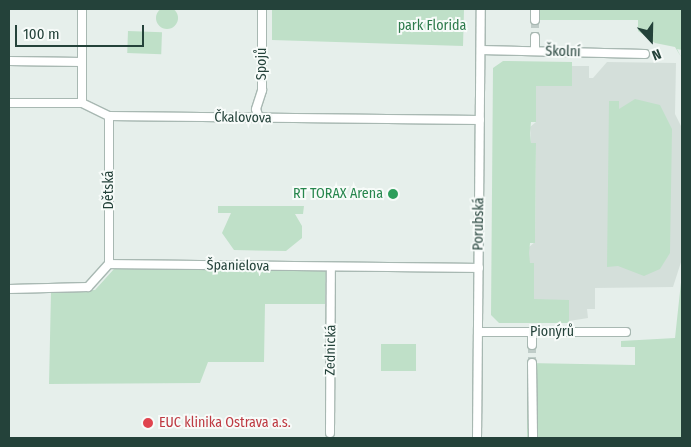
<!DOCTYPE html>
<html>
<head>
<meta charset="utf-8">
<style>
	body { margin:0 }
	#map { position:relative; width:691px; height:447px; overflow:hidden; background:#e6efeb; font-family:"Fira Sans Condensed",sans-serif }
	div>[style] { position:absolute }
	.built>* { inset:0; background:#d4dfda }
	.green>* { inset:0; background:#bfe0c8; transform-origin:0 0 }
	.round { border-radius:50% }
	.minor-tunnel>* { height:8px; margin-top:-4px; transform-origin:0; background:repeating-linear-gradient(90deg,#bfccc8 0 8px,transparent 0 12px) }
	.roads { filter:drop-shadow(1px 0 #a8b8b2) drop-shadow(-1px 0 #a8b8b2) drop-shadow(0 1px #a8b8b2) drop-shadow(0 -1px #a8b8b2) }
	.minor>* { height:8px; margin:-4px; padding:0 4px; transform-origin:4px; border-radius:4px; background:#fff }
	.dots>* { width:14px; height:14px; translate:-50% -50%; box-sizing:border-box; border:2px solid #f7fbf9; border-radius:50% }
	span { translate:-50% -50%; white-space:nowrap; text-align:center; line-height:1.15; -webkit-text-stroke:4px #f7fbf9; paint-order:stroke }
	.park-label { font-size:14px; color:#2d7a4b }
	.street-label { font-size:14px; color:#24423a }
	.leisure-label { font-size:14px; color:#27864d }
	.right { translate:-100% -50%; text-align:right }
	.health-label { font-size:14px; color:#be3a42 }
	.left { translate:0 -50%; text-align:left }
	.frame { position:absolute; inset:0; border:10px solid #24423a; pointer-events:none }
	.north { position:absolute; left:626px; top:15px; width:50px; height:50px; -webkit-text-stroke:4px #f7fbf9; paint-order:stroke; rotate:159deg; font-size:14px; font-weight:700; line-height:20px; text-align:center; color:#24423a }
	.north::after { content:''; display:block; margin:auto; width:18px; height:22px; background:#24423a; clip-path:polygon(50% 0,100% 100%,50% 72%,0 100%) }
	.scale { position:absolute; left:15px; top:25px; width:129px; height:22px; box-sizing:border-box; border:2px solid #24423a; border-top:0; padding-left:6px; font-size:15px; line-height:18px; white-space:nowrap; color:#24423a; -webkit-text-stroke:4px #f7fbf9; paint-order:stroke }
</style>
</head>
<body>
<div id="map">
	<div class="built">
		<i style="clip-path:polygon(607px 62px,676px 63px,675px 114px,682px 128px,682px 259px,673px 287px,595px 288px,595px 309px,587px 309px,588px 318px,569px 321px,569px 300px,534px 300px,534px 264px,529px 264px,529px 247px,535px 242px,536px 144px,531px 143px,530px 127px,536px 122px,536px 86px,571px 86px,572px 66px,589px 66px,589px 78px,593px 78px)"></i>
	</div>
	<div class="green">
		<i class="round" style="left:156px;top:7px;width:22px;height:22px"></i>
		<i style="clip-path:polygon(272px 9px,464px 9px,463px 46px,272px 40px)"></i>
		<i style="clip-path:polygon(540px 9px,682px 9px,682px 50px,677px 49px,681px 57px,675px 47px,655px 43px,638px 31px,638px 20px,540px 20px)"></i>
		<i style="left:128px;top:31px;width:34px;height:22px;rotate:2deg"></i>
		<i style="clip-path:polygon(503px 61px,572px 62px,572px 86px,536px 86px,536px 122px,531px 122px,530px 133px,531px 143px,536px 143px,535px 243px,530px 243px,529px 253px,530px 263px,534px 263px,534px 299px,569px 300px,569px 323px,499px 323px,491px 315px,493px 68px)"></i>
		<i style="clip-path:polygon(635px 99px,660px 105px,672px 129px,670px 253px,660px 269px,644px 276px,618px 266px,607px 267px,609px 101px,619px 101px,619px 109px)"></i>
		<i style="clip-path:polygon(218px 206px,304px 206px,303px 214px,295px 214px,302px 226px,302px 238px,286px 251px,234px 250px,222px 233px,231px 213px,218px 213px)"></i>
		<i style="clip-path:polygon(114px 269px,326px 271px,325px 304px,265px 304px,264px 362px,208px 362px,200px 383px,49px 384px,51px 292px,95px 290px)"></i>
		<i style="clip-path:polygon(682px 273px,682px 438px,527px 438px,527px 363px,635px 365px,635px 347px,621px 347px,621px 341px,675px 338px)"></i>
		<i style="left:381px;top:344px;width:35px;height:27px"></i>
	</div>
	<div class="minor-tunnel">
		<i style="left:535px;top:20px;width:17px;rotate:90deg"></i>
		<i style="left:532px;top:345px;width:18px;rotate:90deg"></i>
	</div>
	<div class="roads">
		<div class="minor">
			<i style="left:82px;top:9px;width:94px;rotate:90deg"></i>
			<i style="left:535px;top:20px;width:11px;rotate:-90deg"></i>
			<i style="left:481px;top:50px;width:164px;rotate:1.4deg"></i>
			<i style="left:535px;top:51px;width:14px;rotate:-90deg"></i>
			<i style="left:9px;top:61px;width:73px;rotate:0.8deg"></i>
			<i style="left:9px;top:103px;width:73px"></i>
			<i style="left:82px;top:103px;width:30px;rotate:26deg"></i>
			<i style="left:109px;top:116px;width:371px;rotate:0.6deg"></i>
			<i style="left:109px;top:116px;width:148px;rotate:90deg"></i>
			<i style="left:259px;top:118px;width:9px;rotate:-108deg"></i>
			<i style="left:256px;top:109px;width:20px;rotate:-72deg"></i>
			<i style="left:262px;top:90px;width:81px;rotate:-90deg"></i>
			<i style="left:109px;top:264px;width:370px;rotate:0.6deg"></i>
			<i style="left:9px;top:289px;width:79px;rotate:-1.5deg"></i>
			<i style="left:88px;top:287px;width:31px;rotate:-48deg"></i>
			<i style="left:478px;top:332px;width:148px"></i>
			<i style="left:532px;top:332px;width:13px;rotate:90deg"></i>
			<i style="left:532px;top:363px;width:75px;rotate:89.2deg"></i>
			<i style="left:330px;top:433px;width:166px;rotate:-89.7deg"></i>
			<i style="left:477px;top:438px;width:429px;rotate:-89.5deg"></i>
		</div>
	</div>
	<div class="dots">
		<i style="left:393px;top:194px;background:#2e9e5b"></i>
		<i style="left:148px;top:423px;background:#e0444e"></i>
	</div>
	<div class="park-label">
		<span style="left:432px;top:26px">park Florida</span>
	</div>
	<div class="street-label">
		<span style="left:563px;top:52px;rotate:1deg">Školní</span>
		<span style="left:262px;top:64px;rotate:-90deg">Spojů</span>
		<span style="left:243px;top:118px;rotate:1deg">Čkalovova</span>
		<span style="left:109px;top:190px;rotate:-90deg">Dětská</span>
		<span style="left:479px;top:224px;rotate:-89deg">Porubská</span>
		<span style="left:238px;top:266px;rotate:1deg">Španielova</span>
		<span style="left:552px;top:332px">Pionýrů</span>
		<span style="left:331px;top:350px;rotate:-89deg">Zednická</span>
	</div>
	<div class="leisure-label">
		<span class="right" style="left:383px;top:194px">RT TORAX Arena</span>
	</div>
	<div class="health-label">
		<span class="left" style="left:159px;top:423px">EUC klinika Ostrava a.s.</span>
	</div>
	<div class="frame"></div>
	<div class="north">N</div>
	<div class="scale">100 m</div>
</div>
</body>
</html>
